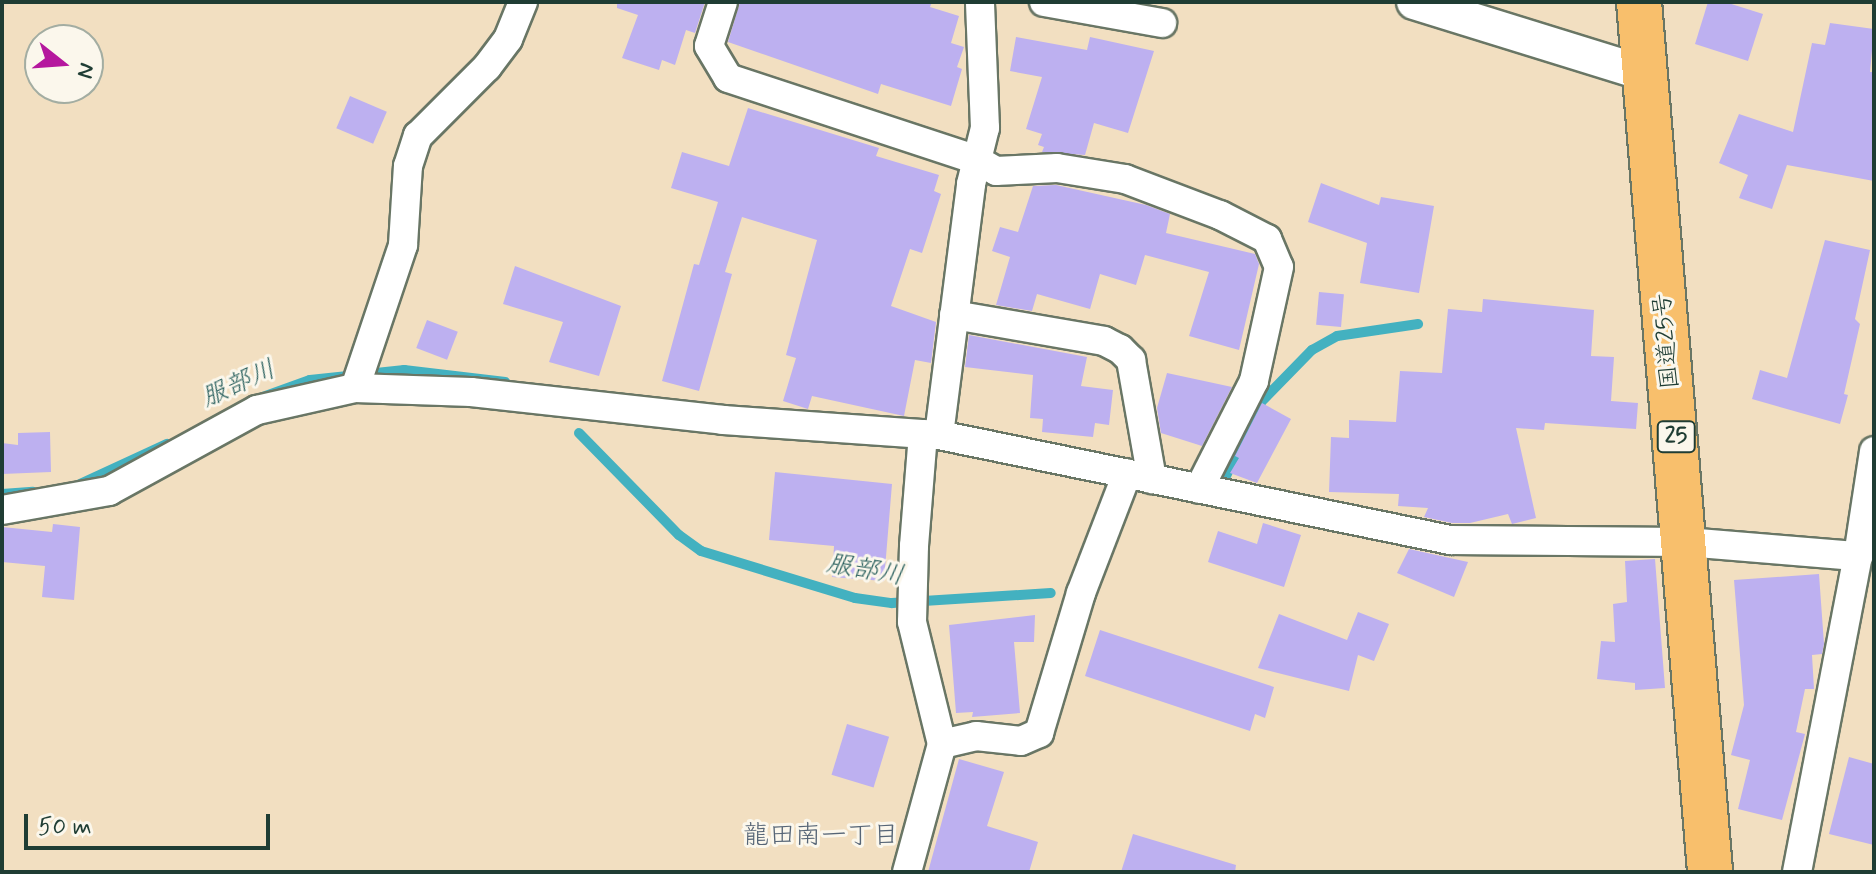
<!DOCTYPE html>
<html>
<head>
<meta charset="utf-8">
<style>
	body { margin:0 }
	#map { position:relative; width:1876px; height:874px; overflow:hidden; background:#f2dfc1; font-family:Mynerve,"Klee One",sans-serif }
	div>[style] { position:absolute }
	.stream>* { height:10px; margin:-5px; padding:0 5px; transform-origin:5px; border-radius:5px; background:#43b1c0 }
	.building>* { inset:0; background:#bdb0f0; transform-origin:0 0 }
	.roads { filter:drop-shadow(2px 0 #697665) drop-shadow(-2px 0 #697665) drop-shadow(0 2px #697665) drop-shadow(0 -2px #697665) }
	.minor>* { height:28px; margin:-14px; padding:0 14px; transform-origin:14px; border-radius:14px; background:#fff }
	.tertiary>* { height:34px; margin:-17px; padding:0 17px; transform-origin:17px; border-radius:17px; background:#fff }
	.trunk>* { height:44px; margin:-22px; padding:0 22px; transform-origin:22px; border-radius:22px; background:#f8bf6c }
	span { translate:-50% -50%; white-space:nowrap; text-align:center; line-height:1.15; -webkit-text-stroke:6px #fbf7ec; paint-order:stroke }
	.shield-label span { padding:2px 6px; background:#fbf7ec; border:2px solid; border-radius:6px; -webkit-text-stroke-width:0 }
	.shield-label { font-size:22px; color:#1f3d34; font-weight:700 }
	.street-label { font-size:24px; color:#1f3d34 }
	.water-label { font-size:26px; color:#2a605e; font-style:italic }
	.neighbourhood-label { font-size:26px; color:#566576 }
	.frame { position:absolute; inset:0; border:4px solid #1f3d34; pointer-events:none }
	.north { position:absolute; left:24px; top:24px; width:80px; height:80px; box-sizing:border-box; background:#fbf7ec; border:2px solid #a3ada2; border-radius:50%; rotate:107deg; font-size:22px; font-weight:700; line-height:32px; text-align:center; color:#1f3d34 }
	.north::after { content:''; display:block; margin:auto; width:28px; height:36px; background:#b5179e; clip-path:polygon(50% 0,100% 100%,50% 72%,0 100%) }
	.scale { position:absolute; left:24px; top:814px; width:246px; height:36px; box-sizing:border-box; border:4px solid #1f3d34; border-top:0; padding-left:10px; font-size:24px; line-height:28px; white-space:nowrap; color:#1f3d34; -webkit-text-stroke:6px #fbf7ec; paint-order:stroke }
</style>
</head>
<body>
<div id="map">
	<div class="stream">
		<i style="left:260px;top:398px;width:53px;rotate:-19.8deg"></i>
		<i style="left:310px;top:380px;width:95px;rotate:-6.1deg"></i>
		<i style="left:404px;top:370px;width:102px;rotate:6.8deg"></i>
		<i style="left:579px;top:433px;width:143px;rotate:45.6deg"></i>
		<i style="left:679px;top:535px;width:27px;rotate:36deg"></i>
		<i style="left:701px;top:551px;width:161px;rotate:17deg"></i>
		<i style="left:855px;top:598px;width:37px;rotate:8deg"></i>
		<i style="left:892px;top:603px;width:159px;rotate:-3.6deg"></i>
		<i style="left:1225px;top:478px;width:84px;rotate:-64.7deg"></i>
		<i style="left:1261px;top:402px;width:73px;rotate:-45.6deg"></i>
		<i style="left:1312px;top:350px;width:29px;rotate:-29deg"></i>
		<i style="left:1337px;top:336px;width:82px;rotate:-8.4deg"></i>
		<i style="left:80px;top:484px;width:96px;rotate:-24.7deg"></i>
		<i style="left:2px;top:494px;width:31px;rotate:-4deg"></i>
	</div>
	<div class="building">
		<i style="clip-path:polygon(617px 2px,705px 2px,695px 33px,686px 30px,675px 65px,662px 60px,659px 70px,622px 58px,638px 15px,617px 8px)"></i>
		<i style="clip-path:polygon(740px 2px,932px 2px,930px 7px,959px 16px,951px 43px,964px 47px,957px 67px,962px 69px,951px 106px,881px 84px,878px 94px,728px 42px)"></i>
		<i style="clip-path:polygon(1708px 2px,1725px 2px,1763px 14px,1748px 61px,1695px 44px)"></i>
		<i style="clip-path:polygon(1830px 23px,1874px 29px,1870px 72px,1874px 72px,1874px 181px,1787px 165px,1772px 209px,1739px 198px,1748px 175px,1719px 163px,1739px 114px,1793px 132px,1812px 43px,1825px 45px)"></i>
		<i style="clip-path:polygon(1016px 37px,1087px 50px,1090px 37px,1154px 51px,1128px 133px,1094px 123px,1085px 155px,1042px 152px,1044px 147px,1038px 145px,1042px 134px,1026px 129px,1042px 77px,1010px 71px)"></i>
		<i style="left:350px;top:96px;width:40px;height:35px;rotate:23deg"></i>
		<i style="clip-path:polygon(748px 108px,879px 148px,876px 156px,939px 175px,934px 191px,941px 194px,922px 253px,910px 249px,891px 306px,936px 322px,931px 363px,915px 360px,904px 416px,812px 396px,808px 409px,783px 401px,796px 358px,786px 355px,817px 240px,742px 217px,725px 272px,732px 274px,699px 391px,662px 381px,694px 264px,699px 265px,718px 202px,671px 188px,682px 152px,729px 166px)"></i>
		<i style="clip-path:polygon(1321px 183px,1379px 205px,1381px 197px,1434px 206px,1419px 293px,1360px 283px,1367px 243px,1308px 222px)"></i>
		<i style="clip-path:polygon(1056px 185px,1146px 205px,1170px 214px,1166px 233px,1255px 254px,1259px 264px,1239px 350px,1189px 336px,1209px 272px,1145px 255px,1136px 285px,1100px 274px,1090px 309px,1037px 294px,1032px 311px,996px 305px,1010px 257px,992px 251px,1000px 227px,1018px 232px,1033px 186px)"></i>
		<i style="clip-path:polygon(1825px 240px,1870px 250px,1855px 319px,1860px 324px,1844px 394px,1848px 395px,1840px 424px,1752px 399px,1760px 370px,1787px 378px)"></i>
		<i style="clip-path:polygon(515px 266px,621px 306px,599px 376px,549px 362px,563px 322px,503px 304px)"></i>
		<i style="left:1319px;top:292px;width:25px;height:33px;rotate:5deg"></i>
		<i style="clip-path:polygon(1483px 299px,1594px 310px,1591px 356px,1614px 357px,1611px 401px,1638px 403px,1636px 429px,1545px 423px,1544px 430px,1516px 428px,1536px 518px,1512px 524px,1508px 514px,1470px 523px,1452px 523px,1424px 517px,1428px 508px,1398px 506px,1399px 494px,1329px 492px,1331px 437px,1349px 438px,1349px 420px,1396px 422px,1400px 371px,1442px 373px,1448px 309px,1482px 312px)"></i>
		<i style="left:427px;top:320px;width:33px;height:30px;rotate:21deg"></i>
		<i style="clip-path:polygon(969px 335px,1087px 357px,1081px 386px,1113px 390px,1109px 425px,1095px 423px,1093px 437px,1042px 432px,1043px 419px,1030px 418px,1033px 375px,965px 367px)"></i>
		<i style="clip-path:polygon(1167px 373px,1232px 387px,1202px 446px,1161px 433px,1157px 408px)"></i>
		<i style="clip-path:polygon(1262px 403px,1291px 419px,1257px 483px,1230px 473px,1239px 458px,1235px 456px)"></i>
		<i style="clip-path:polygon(50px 432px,51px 472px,2px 474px,2px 443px,18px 445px,18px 433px)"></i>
		<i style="clip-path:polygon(775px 472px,892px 484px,884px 581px,832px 577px,834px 546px,769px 540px)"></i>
		<i style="clip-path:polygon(1263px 523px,1301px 535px,1284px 587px,1208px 562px,1218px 531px,1257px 544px)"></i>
		<i style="clip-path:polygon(53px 524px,80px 527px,74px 600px,42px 597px,45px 566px,2px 562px,2px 527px,52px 532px)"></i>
		<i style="clip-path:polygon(1409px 549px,1468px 562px,1454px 597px,1397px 573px)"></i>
		<i style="clip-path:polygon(1655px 559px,1665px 688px,1635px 690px,1635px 683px,1597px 679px,1601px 641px,1615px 642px,1613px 604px,1627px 602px,1625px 561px)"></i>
		<i style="clip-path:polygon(1819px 574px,1824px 644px,1822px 654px,1812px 655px,1814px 689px,1805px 689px,1796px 732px,1805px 734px,1782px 820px,1738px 809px,1750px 760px,1731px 755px,1744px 705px,1734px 580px)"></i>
		<i style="clip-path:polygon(1358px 612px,1389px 624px,1374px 661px,1358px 655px,1349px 691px,1258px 668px,1279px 614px,1347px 640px)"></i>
		<i style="clip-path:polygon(1035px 615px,1034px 642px,1014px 642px,1020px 713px,972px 717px,973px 712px,956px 713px,949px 625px)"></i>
		<i style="clip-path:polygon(1100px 630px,1274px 687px,1265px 718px,1255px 714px,1250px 731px,1085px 676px)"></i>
		<i style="left:847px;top:724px;width:44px;height:53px;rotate:17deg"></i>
		<i style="clip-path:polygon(1849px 757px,1874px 764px,1874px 845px,1829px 834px)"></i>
		<i style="clip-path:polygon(959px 759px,1004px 772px,987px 826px,1038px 842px,1029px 872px,928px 872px)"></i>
		<i style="clip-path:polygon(1133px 834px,1236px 865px,1235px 872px,1121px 872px)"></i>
	</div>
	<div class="roads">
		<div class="minor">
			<i style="left:723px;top:2px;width:46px;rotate:107.7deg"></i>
			<i style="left:709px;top:46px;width:37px;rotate:59deg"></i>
			<i style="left:728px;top:78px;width:262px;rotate:18.2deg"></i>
			<i style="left:977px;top:160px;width:22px;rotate:30deg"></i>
			<i style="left:996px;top:171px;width:61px;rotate:-2.8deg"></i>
			<i style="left:1057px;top:168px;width:69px;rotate:9.2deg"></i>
			<i style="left:1125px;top:179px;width:102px;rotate:20.8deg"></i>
			<i style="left:1220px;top:215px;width:53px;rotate:27.1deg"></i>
			<i style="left:1267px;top:239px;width:30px;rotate:67deg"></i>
			<i style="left:1279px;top:267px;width:117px;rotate:102.4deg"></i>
			<i style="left:1254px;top:381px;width:121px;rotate:117deg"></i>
			<i style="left:1044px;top:2px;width:120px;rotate:10.1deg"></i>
			<i style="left:954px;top:315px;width:152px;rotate:9.8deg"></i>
			<i style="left:1104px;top:341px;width:18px;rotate:27deg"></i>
			<i style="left:1120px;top:349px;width:16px;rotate:45deg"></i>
			<i style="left:1131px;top:360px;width:121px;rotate:80deg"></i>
			<i style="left:355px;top:388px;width:151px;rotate:-71.4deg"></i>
			<i style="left:403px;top:245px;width:79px;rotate:-86.4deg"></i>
			<i style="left:408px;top:166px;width:32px;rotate:-72deg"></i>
			<i style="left:418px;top:136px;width:98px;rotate:-45deg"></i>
			<i style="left:487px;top:67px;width:35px;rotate:-53deg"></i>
			<i style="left:508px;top:39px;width:40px;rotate:-68deg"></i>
			<i style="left:923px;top:434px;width:112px;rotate:94.6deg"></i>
			<i style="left:914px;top:546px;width:76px;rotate:91.5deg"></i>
			<i style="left:912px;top:622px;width:126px;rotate:76.2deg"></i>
			<i style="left:939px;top:435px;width:253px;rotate:-82.7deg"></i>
			<i style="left:971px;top:184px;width:58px;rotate:-76deg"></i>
			<i style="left:985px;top:128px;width:126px;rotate:-92.3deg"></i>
			<i style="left:2px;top:510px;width:109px;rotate:-10.1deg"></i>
			<i style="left:109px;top:491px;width:169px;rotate:-28.7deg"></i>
			<i style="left:257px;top:410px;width:100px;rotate:-12.7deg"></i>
			<i style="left:355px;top:388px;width:116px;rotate:2deg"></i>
			<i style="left:471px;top:392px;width:254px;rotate:6.3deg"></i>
			<i style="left:723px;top:420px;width:217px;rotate:4deg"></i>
			<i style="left:939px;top:435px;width:522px;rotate:11.61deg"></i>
			<i style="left:1450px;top:540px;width:236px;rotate:0.5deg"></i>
			<i style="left:1686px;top:542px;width:173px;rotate:4.7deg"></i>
			<i style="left:907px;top:872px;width:133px;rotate:-74.7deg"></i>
			<i style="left:942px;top:744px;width:35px;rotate:-13deg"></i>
			<i style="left:976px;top:736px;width:45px;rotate:6.3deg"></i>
			<i style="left:1021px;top:741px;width:20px;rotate:-24deg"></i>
			<i style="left:1039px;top:733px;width:146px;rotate:-73.3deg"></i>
			<i style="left:1081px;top:593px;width:128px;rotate:-68.9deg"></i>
			<i style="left:1797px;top:872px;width:322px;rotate:-79.1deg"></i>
			<i style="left:1858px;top:556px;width:106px;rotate:-81.3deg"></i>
		</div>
		<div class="tertiary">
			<i style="left:1414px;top:2px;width:240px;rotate:17.2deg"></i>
		</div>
		<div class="trunk">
			<i style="left:1639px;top:2px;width:873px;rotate:85.33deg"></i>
		</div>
	</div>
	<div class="shield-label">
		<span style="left:1676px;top:437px">25</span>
	</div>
	<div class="street-label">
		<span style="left:1667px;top:341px;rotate:-95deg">国道25号</span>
	</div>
	<div class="water-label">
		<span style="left:239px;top:385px;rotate:-24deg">服部川</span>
		<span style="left:865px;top:571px;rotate:10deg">服部川</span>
	</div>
	<div class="neighbourhood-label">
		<span style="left:821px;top:837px">龍田南一丁目</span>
	</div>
	<div class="frame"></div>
	<div class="north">N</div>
	<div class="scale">50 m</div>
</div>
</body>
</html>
